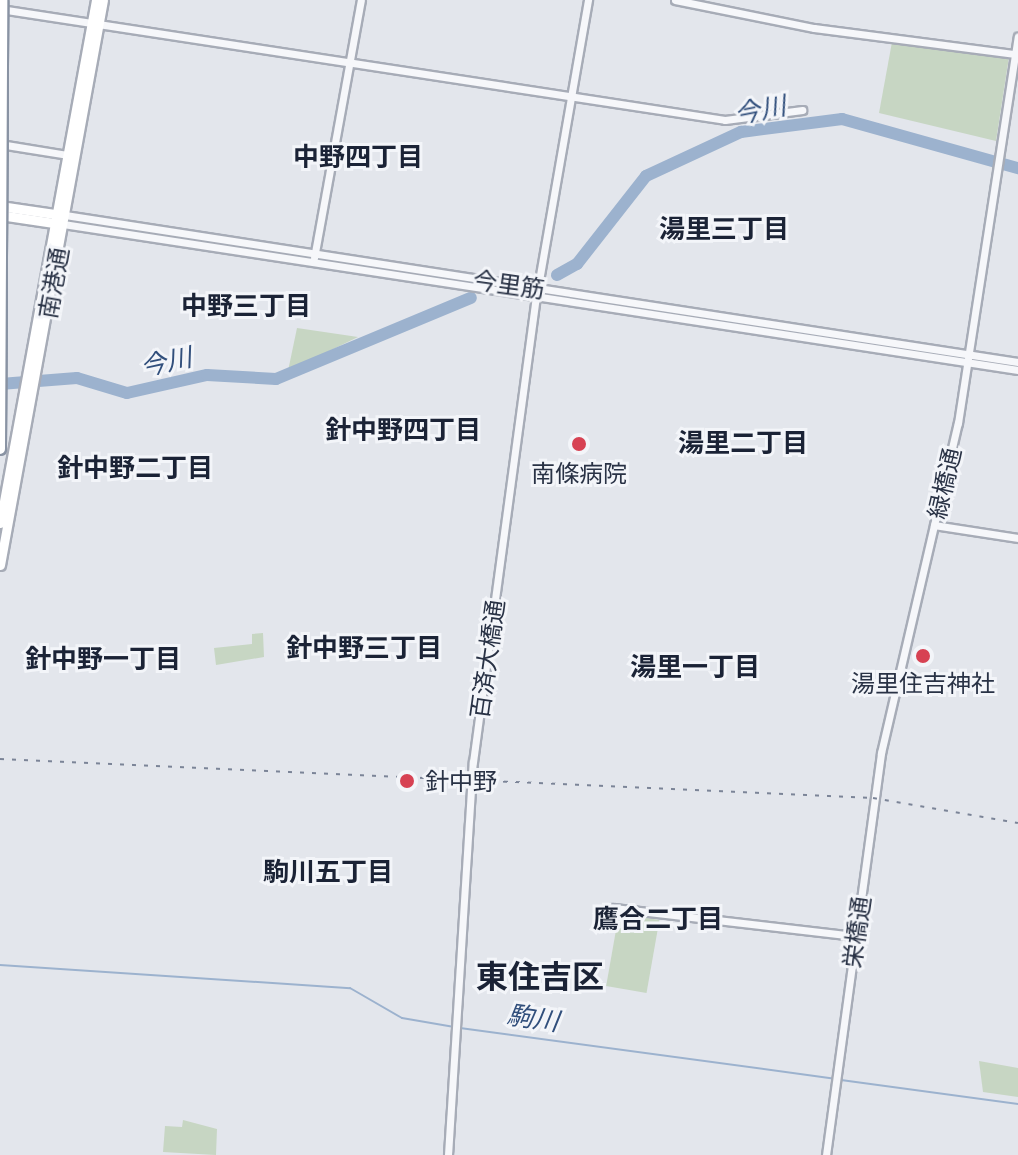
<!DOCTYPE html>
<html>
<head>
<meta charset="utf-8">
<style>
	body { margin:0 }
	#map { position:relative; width:1018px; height:1155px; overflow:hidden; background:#e3e6ec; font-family:Manrope,"Noto Sans JP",sans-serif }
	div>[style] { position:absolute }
	.green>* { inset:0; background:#c7d6c3; transform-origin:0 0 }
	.stream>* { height:2px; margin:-1px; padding:0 1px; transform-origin:1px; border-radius:1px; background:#9cb2ce }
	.river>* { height:12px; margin:-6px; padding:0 6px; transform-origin:6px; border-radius:6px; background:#9cb2ce }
	.roads { filter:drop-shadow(2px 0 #a7acb7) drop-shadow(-2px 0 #a7acb7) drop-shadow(0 2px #a7acb7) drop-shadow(0 -2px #a7acb7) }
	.tertiary>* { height:7px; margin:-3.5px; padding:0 3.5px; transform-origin:3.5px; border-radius:3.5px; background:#f6f7fa }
	.primary>* { height:9px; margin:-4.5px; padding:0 4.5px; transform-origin:4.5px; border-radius:4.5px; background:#fff }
	.rail>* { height:2px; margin-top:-1px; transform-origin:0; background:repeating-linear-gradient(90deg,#7b8497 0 4px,transparent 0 12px) }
	.bridges { filter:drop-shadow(2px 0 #8993a3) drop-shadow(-2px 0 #8993a3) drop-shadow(0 2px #8993a3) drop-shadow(0 -2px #8993a3) }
	.motorway-bridge>* { height:10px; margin:-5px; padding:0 5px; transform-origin:5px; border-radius:5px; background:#fff }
	.dots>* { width:22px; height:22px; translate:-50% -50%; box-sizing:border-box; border:4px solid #f3f5f9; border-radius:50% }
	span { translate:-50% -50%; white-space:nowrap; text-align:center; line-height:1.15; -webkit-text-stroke:6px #f3f5f9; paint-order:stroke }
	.street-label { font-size:24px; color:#293245 }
	.poi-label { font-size:24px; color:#293245 }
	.left { translate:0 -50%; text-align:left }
	.water-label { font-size:26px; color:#314f7c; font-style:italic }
	.neighbourhood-label { font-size:26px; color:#1b2336; font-weight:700 }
	.district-label { font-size:32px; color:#1b2336; font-weight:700 }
</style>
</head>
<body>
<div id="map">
	<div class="green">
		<i style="clip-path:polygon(892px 42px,1009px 57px,996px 141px,879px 113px)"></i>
		<i style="clip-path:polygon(297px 328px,358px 337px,288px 371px)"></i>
		<i style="clip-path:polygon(263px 633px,264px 657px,216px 665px,214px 648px,252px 644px,252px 634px)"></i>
		<i style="left:619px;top:913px;width:41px;height:74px;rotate:10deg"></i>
		<i style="clip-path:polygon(979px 1061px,1018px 1068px,1018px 1097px,983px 1092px)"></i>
		<i style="clip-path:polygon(183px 1120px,217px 1129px,216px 1155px,163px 1152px,165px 1126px,182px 1127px)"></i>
	</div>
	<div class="stream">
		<i style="left:0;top:965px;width:351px;rotate:3.8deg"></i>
		<i style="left:350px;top:988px;width:60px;rotate:30deg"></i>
		<i style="left:402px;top:1018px;width:53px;rotate:9.8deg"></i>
		<i style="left:460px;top:1028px;width:378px;rotate:7.7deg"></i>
		<i style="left:841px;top:1080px;width:179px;rotate:7.7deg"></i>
	</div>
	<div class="river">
		<i style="left:557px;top:275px;width:23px;rotate:-29deg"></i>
		<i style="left:577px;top:264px;width:112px;rotate:-51.9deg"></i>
		<i style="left:646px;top:176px;width:105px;rotate:-24.9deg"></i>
		<i style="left:741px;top:132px;width:102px;rotate:-7.3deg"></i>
		<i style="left:842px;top:119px;width:183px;rotate:15.6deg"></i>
		<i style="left:0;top:384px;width:77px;rotate:-4.5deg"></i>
		<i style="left:77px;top:378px;width:52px;rotate:16.7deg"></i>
		<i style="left:127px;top:393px;width:82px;rotate:-12.7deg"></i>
		<i style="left:207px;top:375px;width:69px;rotate:3.3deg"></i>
		<i style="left:276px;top:379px;width:211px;rotate:-22.6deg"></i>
	</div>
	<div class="roads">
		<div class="tertiary">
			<i style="left:675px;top:0;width:142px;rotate:11.4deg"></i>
			<i style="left:814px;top:28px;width:203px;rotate:7.4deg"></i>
			<i style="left:0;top:9px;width:733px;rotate:8.7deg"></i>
			<i style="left:725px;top:120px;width:78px;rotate:-7.4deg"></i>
			<i style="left:0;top:144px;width:69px;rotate:9.2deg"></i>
			<i style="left:65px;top:215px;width:964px;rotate:8.77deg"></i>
			<i style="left:63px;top:224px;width:966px;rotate:8.69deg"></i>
			<i style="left:314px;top:258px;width:262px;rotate:-79.7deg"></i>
			<i style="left:934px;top:525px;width:85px;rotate:8.8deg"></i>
			<i style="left:613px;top:908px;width:244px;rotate:6.6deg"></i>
			<i style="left:448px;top:1155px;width:394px;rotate:-86.4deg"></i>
			<i style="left:473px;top:762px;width:468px;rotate:-82.3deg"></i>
			<i style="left:536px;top:298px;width:303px;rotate:-80.1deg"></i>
			<i style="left:826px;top:1155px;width:406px;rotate:-82.2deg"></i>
			<i style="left:881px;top:753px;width:339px;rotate:-76.9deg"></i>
			<i style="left:958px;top:423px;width:391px;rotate:-81.2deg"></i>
		</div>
		<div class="primary">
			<i style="left:0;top:206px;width:62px;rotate:8.4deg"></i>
			<i style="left:0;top:215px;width:61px;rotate:8.5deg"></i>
			<i style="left:0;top:523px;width:532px;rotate:-79.6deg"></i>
			<i style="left:0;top:565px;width:574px;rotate:-79.67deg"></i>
		</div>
	</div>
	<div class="rail">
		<i style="left:0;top:759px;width:874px;rotate:2.56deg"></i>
		<i style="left:873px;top:798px;width:147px;rotate:9.8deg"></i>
	</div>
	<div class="bridges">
		<div class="motorway-bridge">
			<i style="left:0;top:449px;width:449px;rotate:-89.7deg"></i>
		</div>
	</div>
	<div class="dots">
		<i style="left:579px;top:444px;background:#d74253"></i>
		<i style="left:923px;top:656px;background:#d74253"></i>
		<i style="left:407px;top:781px;background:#d74253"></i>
	</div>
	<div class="street-label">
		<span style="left:53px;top:283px;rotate:-80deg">南港通</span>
		<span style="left:509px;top:284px;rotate:8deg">今里筋</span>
		<span style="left:944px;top:483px;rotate:-77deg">緑橋通</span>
		<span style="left:487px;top:659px;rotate:-82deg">百済大橋通</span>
		<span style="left:856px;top:932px;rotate:-82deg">栄橋通</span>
	</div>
	<div class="poi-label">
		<span style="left:579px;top:473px">南條病院</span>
		<span style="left:923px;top:683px">湯里住吉神社</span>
		<span class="left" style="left:425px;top:781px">針中野</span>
	</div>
	<div class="water-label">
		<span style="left:760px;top:110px;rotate:-11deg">今川</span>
		<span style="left:166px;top:362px;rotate:-12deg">今川</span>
		<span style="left:533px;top:1018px;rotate:8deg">駒川</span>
	</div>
	<div class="neighbourhood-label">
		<span style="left:358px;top:157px">中野四丁目</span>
		<span style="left:724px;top:229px">湯里三丁目</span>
		<span style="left:246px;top:306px">中野三丁目</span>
		<span style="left:403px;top:430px">針中野四丁目</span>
		<span style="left:743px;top:443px">湯里二丁目</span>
		<span style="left:135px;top:468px">針中野二丁目</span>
		<span style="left:364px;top:648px">針中野三丁目</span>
		<span style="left:103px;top:659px">針中野一丁目</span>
		<span style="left:695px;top:667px">湯里一丁目</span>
		<span style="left:328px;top:872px">駒川五丁目</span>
		<span style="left:658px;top:919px">鷹合二丁目</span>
	</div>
	<div class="district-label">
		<span style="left:540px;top:976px">東住吉区</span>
	</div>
</div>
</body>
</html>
